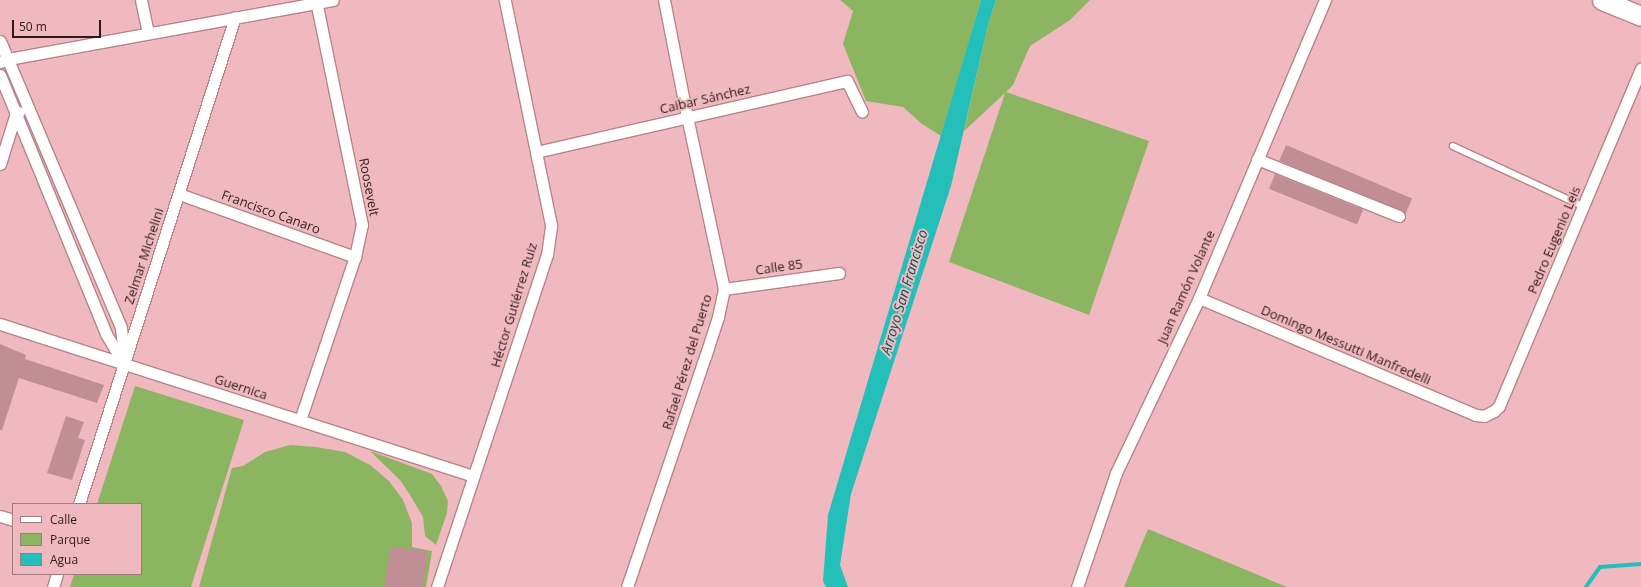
<!DOCTYPE html>
<html>
<head>
<meta charset="utf-8">
<style>
	body { margin:0 }
	#map { position:relative; width:1641px; height:587px; overflow:hidden; background:#f0b9c0; font-family:"Open Sans",sans-serif }
	div>[style] { position:absolute }
	.green>* { inset:0; background:#8cb561 }
	.water>* { inset:0; background:#24bfb9 }
	.stream>* { height:3.5px; margin:-1.75px; padding:0 1.75px; transform-origin:1.75px; border-radius:1.75px; background:#24bfb9 }
	.building>* { inset:0; background:#c28e95; transform-origin:0 0 }
	.roads { filter:drop-shadow(1px 0 #b6838a) drop-shadow(-1px 0 #b6838a) drop-shadow(0 1px #b6838a) drop-shadow(0 -1px #b6838a) }
	.service>* { height:5.5px; margin:-2.75px; padding:0 2.75px; transform-origin:2.75px; border-radius:2.75px; background:#fff }
	.minor>* { height:11px; margin:-5.5px; padding:0 5.5px; transform-origin:5.5px; border-radius:5.5px; background:#fff }
	.trunk>* { height:19px; margin:-9.5px; padding:0 9.5px; transform-origin:9.5px; border-radius:9.5px; background:#fff }
	span { translate:-50% -50%; white-space:nowrap; text-align:center; line-height:1.15; -webkit-text-stroke:4px #f0b9c0; paint-order:stroke }
	.street-label { font-size:13px; color:#2e1a1d }
	.water-label { font-size:14px; color:#005854; font-style:italic }
	.legend { position:absolute; left:12px; top:503px; width:130px; height:72px; box-sizing:border-box; background:#f0b9c0; border:1px solid #a2797f; margin:0; padding:5px 7px; list-style:none; font-size:12px; color:#2e1a1d }
	.legend li { display:flex; align-items:center; gap:8px; height:20px }
	.legend b { width:20px; border:1px solid #a2797f }
	.scale { position:absolute; left:12px; top:20px; width:89px; height:18px; box-sizing:border-box; border:2px solid #2e1a1d; border-top:0; padding-left:5px; font-size:12px; line-height:14px; white-space:nowrap; color:#2e1a1d; -webkit-text-stroke:3px #f0b9c0; paint-order:stroke }
</style>
</head>
<body>
<div id="map">
	<div class="green">
		<i style="clip-path:polygon(840px 0,981px 0,941px 136px,922px 124px,903px 107px,866px 101px,843px 44px,853px 11px)"></i>
		<i style="clip-path:polygon(996px 0,1090px 0,1070px 20px,1030px 46px,1013px 85px,1006px 92px,1149px 141px,1089px 315px,949px 262px,1005px 93px,964px 131px,989px 21px)"></i>
		<i style="clip-path:polygon(135px 386px,244px 420px,191px 587px,70px 587px,74px 574px,141px 574px,141px 504px,97px 504px)"></i>
		<i style="clip-path:polygon(290px 445px,316px 447px,345px 452px,370px 465px,389px 481px,403px 500px,412px 523px,412px 547px,432px 551px,426px 587px,199px 587px,232px 468px,243px 466px,265px 452px)"></i>
		<i style="clip-path:polygon(370px 451px,432px 474px,441px 486px,448px 501px,447px 513px,436px 545px,425px 536px,423px 517px,410px 495px,400px 480px)"></i>
		<i style="clip-path:polygon(1148px 529px,1287px 587px,1124px 587px)"></i>
	</div>
	<div class="water">
		<i style="clip-path:polygon(981px 0,996px 0,989px 21px,951px 186px,851px 494px,840px 565px,848px 587px,826px 587px,823px 581px,828px 515px)"></i>
	</div>
	<div class="stream">
		<i style="left:1586px;top:587px;width:24px;rotate:-55deg"></i>
		<i style="left:1600px;top:567px;width:41px;rotate:-4.2deg"></i>
	</div>
	<div class="building">
		<i style="left:1286px;top:145px;width:137px;height:17px;rotate:23deg"></i>
		<i style="left:1275px;top:174px;width:95px;height:16px;rotate:22deg"></i>
		<i style="clip-path:polygon(0 344px,26px 355px,25px 359px,104px 385px,97px 403px,19px 378px,2px 430px,0 430px)"></i>
		<i style="clip-path:polygon(66px 416px,84px 422px,78px 438px,85px 440px,72px 480px,47px 473px)"></i>
		<i style="clip-path:polygon(391px 547px,428px 551px,423px 587px,384px 587px)"></i>
	</div>
	<div class="roads">
		<div class="service">
			<i style="left:1453px;top:146px;width:143px;rotate:24.8deg"></i>
		</div>
		<div class="minor">
			<i style="left:141px;top:0;width:34px;rotate:78deg"></i>
			<i style="left:0;top:41px;width:311px;rotate:67.1deg"></i>
			<i style="left:121px;top:328px;width:31px;rotate:84deg"></i>
			<i style="left:0;top:62px;width:9px;rotate:-21deg"></i>
			<i style="left:8px;top:59px;width:330px;rotate:-10.3deg"></i>
			<i style="left:0;top:75px;width:280px;rotate:67.7deg"></i>
			<i style="left:106px;top:334px;width:33px;rotate:59deg"></i>
			<i style="left:536px;top:152px;width:319px;rotate:-12.9deg"></i>
			<i style="left:847px;top:81px;width:34px;rotate:64deg"></i>
			<i style="left:1257px;top:159px;width:153px;rotate:21.9deg"></i>
			<i style="left:0;top:164px;width:53px;rotate:-72.6deg"></i>
			<i style="left:16px;top:113px;width:3px;rotate:-18deg"></i>
			<i style="left:179px;top:194px;width:187px;rotate:19.7deg"></i>
			<i style="left:724px;top:289px;width:116px;rotate:-7.9deg"></i>
			<i style="left:1199px;top:298px;width:301px;rotate:22.9deg"></i>
			<i style="left:1476px;top:415px;width:8px;rotate:7deg"></i>
			<i style="left:1484px;top:416px;width:11px;rotate:-27deg"></i>
			<i style="left:1494px;top:411px;width:7px;rotate:-45deg"></i>
			<i style="left:1499px;top:406px;width:366px;rotate:-67.2deg"></i>
			<i style="left:0;top:324px;width:497px;rotate:17.8deg"></i>
			<i style="left:300px;top:420px;width:172px;rotate:-71.4deg"></i>
			<i style="left:355px;top:257px;width:33px;rotate:-78deg"></i>
			<i style="left:362px;top:225px;width:230px;rotate:-101.6deg"></i>
			<i style="left:79px;top:504px;width:511px;rotate:-72.24deg"></i>
			<i style="left:0;top:516px;width:14px;rotate:17deg"></i>
			<i style="left:53px;top:587px;width:14px;rotate:-73deg"></i>
			<i style="left:437px;top:587px;width:350px;rotate:-71.7deg"></i>
			<i style="left:547px;top:255px;width:30px;rotate:-82deg"></i>
			<i style="left:551px;top:225px;width:230px;rotate:-101.6deg"></i>
			<i style="left:627px;top:587px;width:243px;rotate:-71.3deg"></i>
			<i style="left:705px;top:357px;width:42px;rotate:-72deg"></i>
			<i style="left:718px;top:317px;width:29px;rotate:-78deg"></i>
			<i style="left:724px;top:289px;width:176px;rotate:-102.1deg"></i>
			<i style="left:687px;top:117px;width:119px;rotate:-101.1deg"></i>
			<i style="left:1077px;top:587px;width:120px;rotate:-71.1deg"></i>
			<i style="left:1116px;top:473px;width:194px;rotate:-64.6deg"></i>
			<i style="left:1199px;top:298px;width:324px;rotate:-67.1deg"></i>
		</div>
		<div class="trunk">
			<i style="left:1602px;top:0;width:42px;rotate:22.3deg"></i>
		</div>
	</div>
	<div class="street-label">
		<span style="left:705px;top:99px;rotate:-13deg">Caibar Sánchez</span>
		<span style="left:369px;top:187px;rotate:79deg">Roosevelt</span>
		<span style="left:271px;top:212px;rotate:20deg">Francisco Canaro</span>
		<span style="left:1554px;top:240px;rotate:-67deg">Pedro Eugenio Leis</span>
		<span style="left:144px;top:256px;rotate:-72deg">Zelmar Michelini</span>
		<span style="left:779px;top:267px;rotate:-8deg">Calle 85</span>
		<span style="left:1186px;top:287px;rotate:-66deg">Juan Ramón Volante</span>
		<span style="left:514px;top:305px;rotate:-73deg">Héctor Gutiérrez Ruiz</span>
		<span style="left:1346px;top:345px;rotate:23deg">Domingo Messutti Manfredelli</span>
		<span style="left:687px;top:362px;rotate:-73deg">Rafael Pérez del Puerto</span>
		<span style="left:241px;top:387px;rotate:18deg">Guernica</span>
	</div>
	<div class="water-label">
		<span style="left:904px;top:292px;rotate:-73deg">Arroyo San Francisco</span>
	</div>
	<ul class="legend">
	<li><b style="height:5px;background:#fff"></b>Calle</li>
	<li><b style="height:11px;background:#8cb561"></b>Parque</li>
	<li><b style="height:11px;background:#24bfb9"></b>Agua</li>
	</ul>
	<div class="scale">50 m</div>
</div>
</body>
</html>
